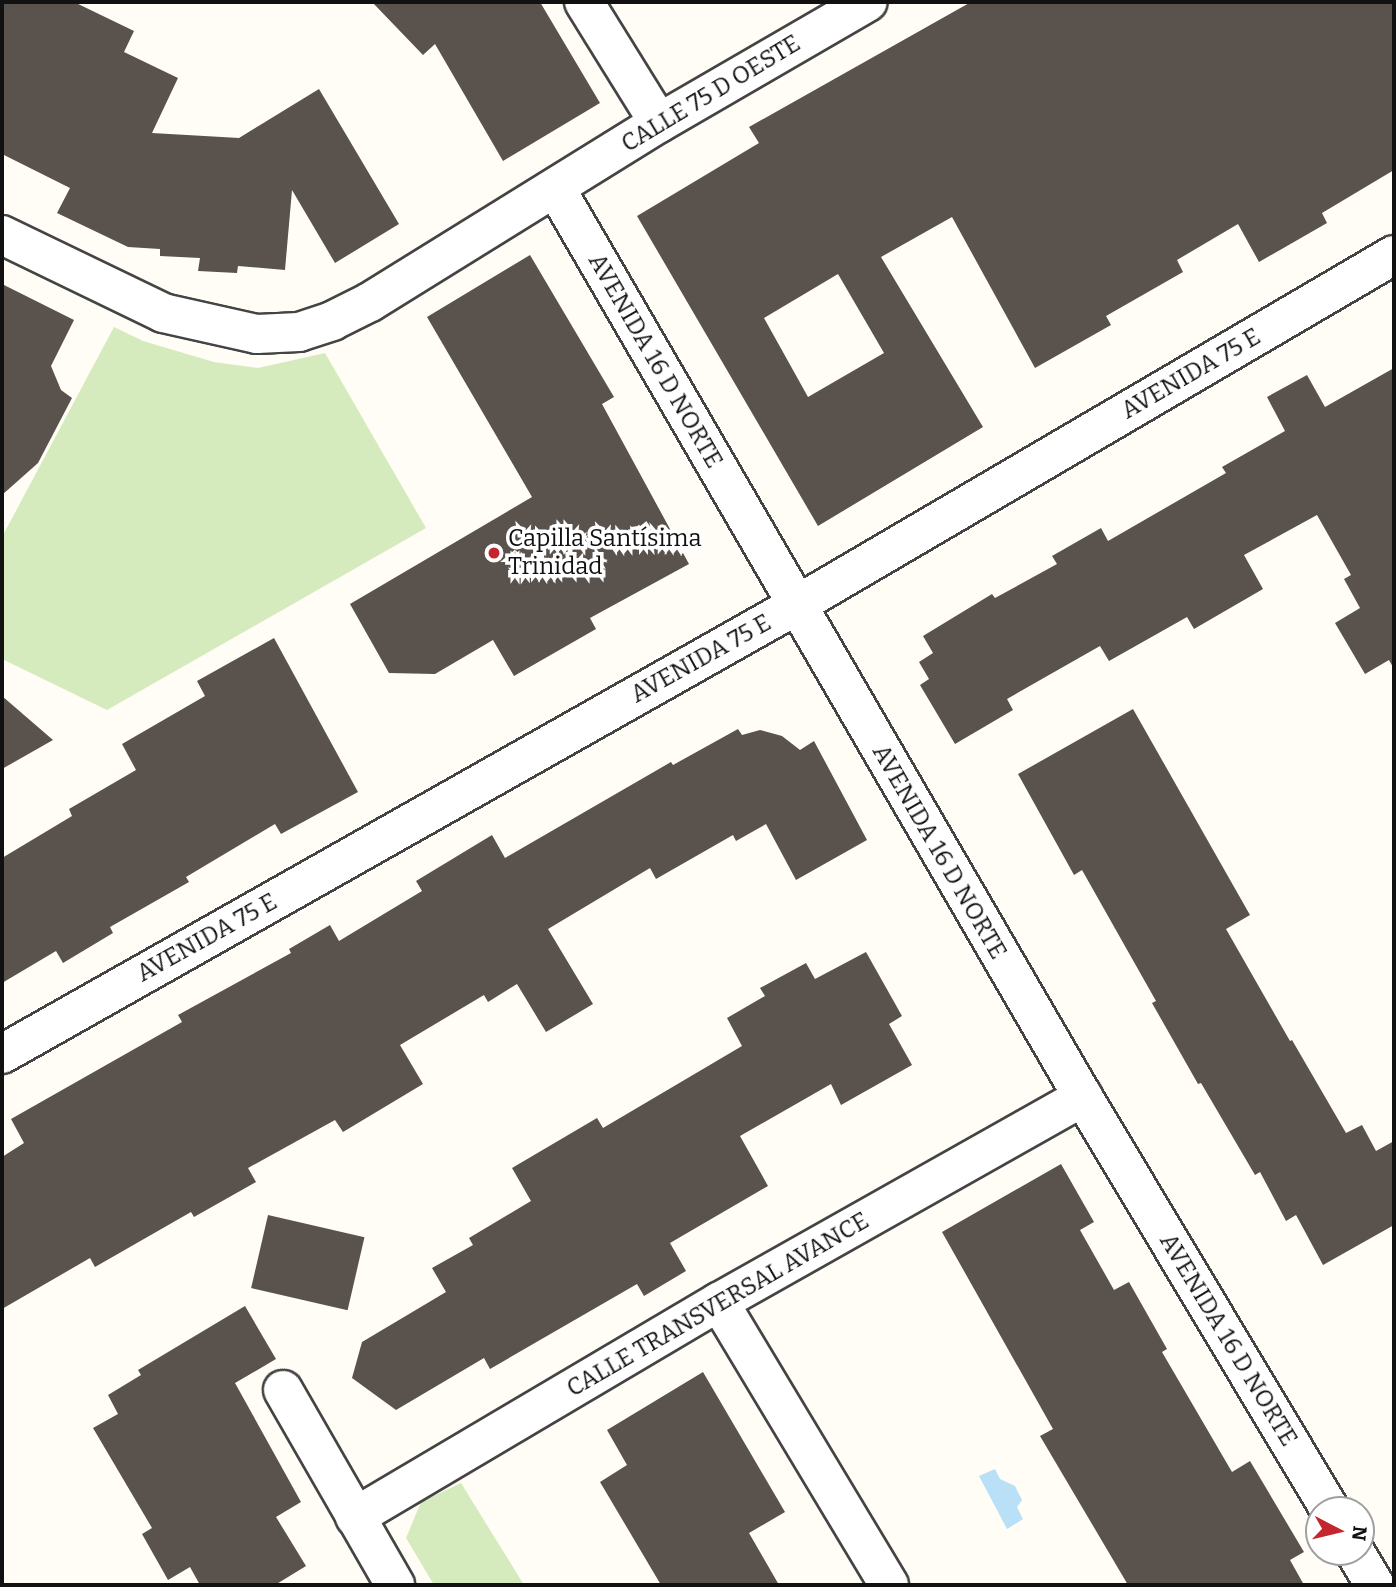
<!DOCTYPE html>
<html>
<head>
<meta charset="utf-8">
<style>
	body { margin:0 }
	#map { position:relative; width:1396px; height:1587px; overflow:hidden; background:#fffdf5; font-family:Bitter,serif }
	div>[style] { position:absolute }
	.green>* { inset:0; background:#d5ebbd }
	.water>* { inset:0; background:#b9e0f7 }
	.building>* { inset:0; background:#5a524d; transform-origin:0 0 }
	.roads { filter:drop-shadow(2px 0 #444) drop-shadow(-2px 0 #444) drop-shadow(0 2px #444) drop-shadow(0 -2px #444) }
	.minor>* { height:38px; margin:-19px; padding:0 19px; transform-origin:19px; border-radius:19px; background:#fff }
	.dots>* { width:19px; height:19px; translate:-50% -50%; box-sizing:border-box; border:4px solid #fff; border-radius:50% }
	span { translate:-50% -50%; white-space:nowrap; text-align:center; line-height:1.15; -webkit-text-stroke:7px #fff; paint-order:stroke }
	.street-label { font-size:24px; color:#111 }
	.poi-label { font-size:24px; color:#111 }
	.left { translate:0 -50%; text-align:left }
	.frame { position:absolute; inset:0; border:4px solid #111; pointer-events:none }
	.north { position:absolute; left:1305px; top:1496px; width:70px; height:70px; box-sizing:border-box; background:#fff; border:2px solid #a0a0a0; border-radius:50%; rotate:97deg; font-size:19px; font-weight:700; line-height:28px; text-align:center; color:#111 }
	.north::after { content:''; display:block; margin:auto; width:24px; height:32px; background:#c4262e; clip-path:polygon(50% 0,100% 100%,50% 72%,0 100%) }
</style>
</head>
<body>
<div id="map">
	<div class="green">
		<i style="clip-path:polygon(114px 327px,143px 341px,214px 362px,258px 368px,325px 353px,426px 528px,107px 710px,2px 659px,2px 537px)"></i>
		<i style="clip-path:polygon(461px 1483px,524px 1585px,434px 1585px,406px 1538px,421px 1502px)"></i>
	</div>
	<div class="water">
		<i style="clip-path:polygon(995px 1469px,1000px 1479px,1015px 1486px,1022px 1500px,1017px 1507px,1023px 1519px,1007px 1529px,979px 1476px)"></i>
	</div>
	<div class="building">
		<i style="clip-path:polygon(2px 2px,74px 2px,134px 31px,124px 52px,178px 78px,152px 133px,239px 138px,319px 89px,399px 224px,335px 263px,292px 190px,285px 270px,238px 266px,237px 273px,198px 271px,200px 258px,160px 256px,160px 249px,128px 247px,57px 213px,70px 188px,2px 154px)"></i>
		<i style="clip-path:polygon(372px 2px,540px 2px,600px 103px,503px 161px,435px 44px,423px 55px)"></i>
		<i style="clip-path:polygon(evenodd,971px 2px,1394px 2px,1394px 170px,1322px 213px,1327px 223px,1259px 262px,1238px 224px,1177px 260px,1183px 272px,1106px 316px,1111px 325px,1035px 368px,952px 217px,881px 257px,983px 427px,818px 526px,637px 216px,759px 143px,749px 127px,971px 2px,838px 274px,884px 353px,808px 397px,764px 318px,838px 274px)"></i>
		<i style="clip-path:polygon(530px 255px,614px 397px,602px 404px,689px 564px,590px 618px,596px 629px,514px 676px,493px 640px,435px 674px,389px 673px,350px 604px,532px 497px,427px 317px)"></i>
		<i style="clip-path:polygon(2px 284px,74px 320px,51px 366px,61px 390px,72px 398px,38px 463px,2px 495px)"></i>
		<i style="clip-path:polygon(1394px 368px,1394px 669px,1389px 660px,1365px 674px,1335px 623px,1360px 608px,1344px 579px,1351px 575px,1317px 515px,1244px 555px,1263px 589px,1194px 629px,1187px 617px,1109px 661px,1100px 646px,1007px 699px,1013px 710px,955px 744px,920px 685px,929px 679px,919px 662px,933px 653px,923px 636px,992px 594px,995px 598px,1057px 564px,1052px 556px,1101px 528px,1108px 541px,1226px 473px,1222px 467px,1285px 431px,1267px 397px,1307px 375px,1325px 407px)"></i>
		<i style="clip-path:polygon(274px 638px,358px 792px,281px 834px,275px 824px,186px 877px,189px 882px,110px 927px,113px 933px,63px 963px,56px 951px,2px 983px,2px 858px,72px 816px,69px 809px,136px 770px,122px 744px,205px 696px,197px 681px)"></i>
		<i style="clip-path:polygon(2px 696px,53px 740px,2px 769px)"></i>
		<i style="clip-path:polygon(1133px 709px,1250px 915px,1226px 929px,1290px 1041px,1292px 1040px,1346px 1133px,1362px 1125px,1376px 1151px,1394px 1141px,1394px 1225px,1323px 1265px,1296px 1215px,1286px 1221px,1260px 1172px,1255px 1175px,1201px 1083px,1198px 1084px,1152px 1003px,1156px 1001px,1082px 870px,1074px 875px,1018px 774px)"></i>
		<i style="clip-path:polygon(738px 729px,742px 735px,760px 730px,782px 736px,800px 750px,814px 741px,867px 840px,796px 880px,766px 824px,736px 841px,733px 835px,656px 879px,650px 868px,548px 929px,593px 1004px,546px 1032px,517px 984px,488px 1002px,484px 995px,400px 1045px,423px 1084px,343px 1132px,335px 1120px,248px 1168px,256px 1182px,194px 1217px,191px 1212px,95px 1267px,90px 1258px,2px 1309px,2px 1157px,24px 1143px,11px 1119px,182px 1022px,178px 1015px,291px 953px,289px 949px,330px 925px,339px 941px,422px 891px,416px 881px,492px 835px,505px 858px,671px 762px,673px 765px)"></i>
		<i style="clip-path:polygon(866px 952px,902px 1016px,889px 1024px,912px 1065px,841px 1105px,831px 1084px,740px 1136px,768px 1186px,670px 1243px,686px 1271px,644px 1296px,637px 1284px,490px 1369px,484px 1358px,396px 1410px,352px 1378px,362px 1342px,446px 1292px,432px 1268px,473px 1245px,469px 1238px,531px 1201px,512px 1168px,597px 1118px,603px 1128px,742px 1046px,727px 1018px,765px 996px,760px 988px,806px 963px,815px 979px)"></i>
		<i style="clip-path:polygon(1061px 1164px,1094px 1222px,1080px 1230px,1114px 1290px,1129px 1282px,1167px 1349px,1162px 1352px,1232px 1472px,1250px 1461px,1304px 1552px,1290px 1560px,1304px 1585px,1128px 1585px,1040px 1436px,1053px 1429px,942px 1232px)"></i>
		<i style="left:268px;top:1215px;width:99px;height:75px;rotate:13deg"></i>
		<i style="clip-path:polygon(245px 1306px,276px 1359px,235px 1383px,301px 1502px,276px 1517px,306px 1566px,275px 1585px,200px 1585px,190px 1567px,168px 1580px,142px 1534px,152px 1528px,93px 1428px,118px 1414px,108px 1395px,141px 1375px,138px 1370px)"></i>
		<i style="clip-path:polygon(703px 1372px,785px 1512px,749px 1533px,779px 1585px,661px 1585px,600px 1482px,627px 1465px,607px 1430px)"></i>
	</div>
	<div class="roads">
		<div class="minor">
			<i style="left:584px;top:2px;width:142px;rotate:58.2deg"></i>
			<i style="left:556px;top:189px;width:1050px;rotate:59.87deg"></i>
			<i style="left:1083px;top:1097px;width:481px;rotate:59.1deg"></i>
			<i style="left:2px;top:235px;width:179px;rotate:25.8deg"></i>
			<i style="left:163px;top:313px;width:96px;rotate:12.6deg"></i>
			<i style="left:257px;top:334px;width:42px;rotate:-2.7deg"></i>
			<i style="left:299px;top:332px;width:35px;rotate:-18deg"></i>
			<i style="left:332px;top:321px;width:42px;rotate:-26.6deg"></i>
			<i style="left:370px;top:302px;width:340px;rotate:-31.8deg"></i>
			<i style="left:659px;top:123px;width:241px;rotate:-30.1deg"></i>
			<i style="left:2px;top:1054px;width:911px;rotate:-29.46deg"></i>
			<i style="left:795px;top:606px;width:694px;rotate:-30.37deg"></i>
			<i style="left:719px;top:1302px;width:330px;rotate:59deg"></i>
			<i style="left:283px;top:1390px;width:225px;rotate:60.1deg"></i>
			<i style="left:355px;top:1517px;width:423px;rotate:-30.6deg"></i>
			<i style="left:719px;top:1302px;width:418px;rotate:-29.4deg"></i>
			<i style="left:1355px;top:1552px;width:39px;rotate:59deg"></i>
		</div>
	</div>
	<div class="dots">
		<i style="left:494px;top:553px;background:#c4262e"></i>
	</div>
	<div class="street-label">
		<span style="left:711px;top:94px;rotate:-31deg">CALLE 75 D OESTE</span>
		<span style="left:655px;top:361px;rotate:60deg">AVENIDA 16 D NORTE</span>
		<span style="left:1191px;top:374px;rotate:-30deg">AVENIDA 75 E</span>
		<span style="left:701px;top:659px;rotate:-29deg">AVENIDA 75 E</span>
		<span style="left:939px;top:852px;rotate:60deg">AVENIDA 16 D NORTE</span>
		<span style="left:207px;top:938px;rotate:-29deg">AVENIDA 75 E</span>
		<span style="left:718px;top:1305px;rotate:-30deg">CALLE TRANSVERSAL AVANCE</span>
		<span style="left:1228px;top:1340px;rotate:59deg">AVENIDA 16 D NORTE</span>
	</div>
	<div class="poi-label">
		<span class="left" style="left:508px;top:553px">Capilla Santísima<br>Trinidad</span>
	</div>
	<div class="frame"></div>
	<div class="north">N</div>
</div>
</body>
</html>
